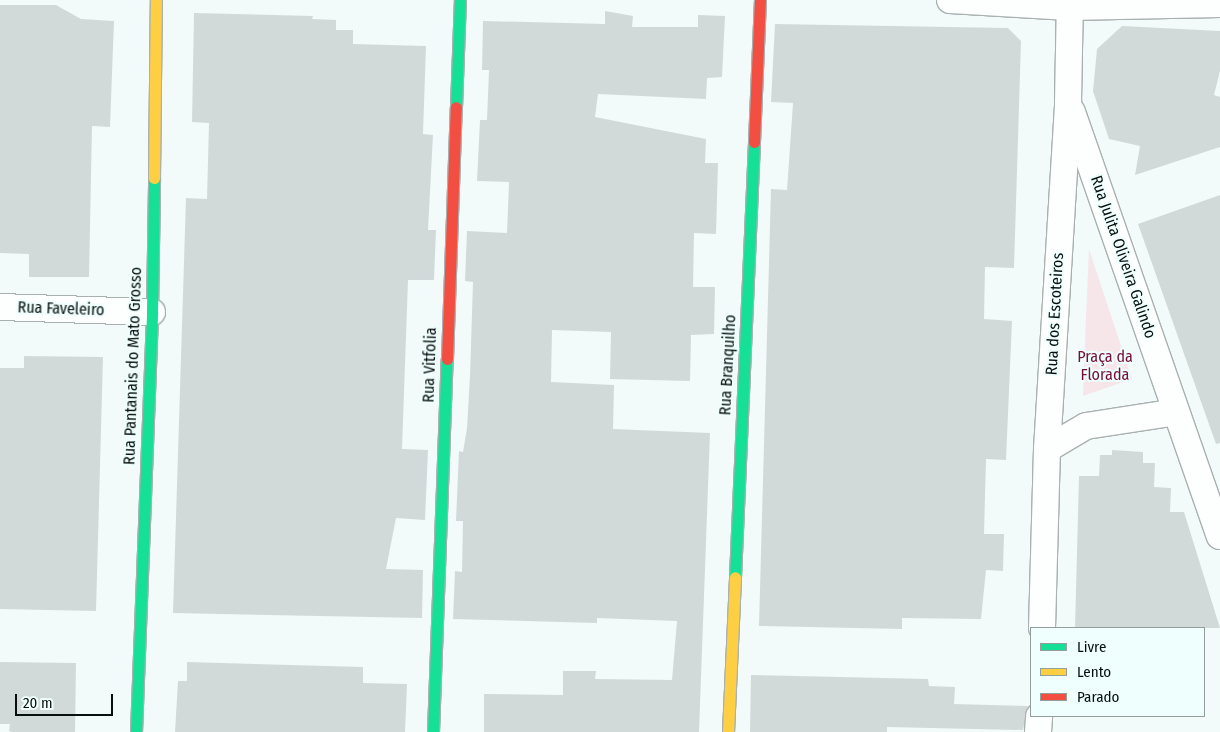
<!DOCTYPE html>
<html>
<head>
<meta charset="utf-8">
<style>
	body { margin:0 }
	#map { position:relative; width:1220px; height:732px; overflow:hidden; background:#f2fbfa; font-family:"Fira Sans Condensed",sans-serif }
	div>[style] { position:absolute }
	.green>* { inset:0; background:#f6e6ea }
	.building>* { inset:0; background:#d2dad9 }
	.roads { filter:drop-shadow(1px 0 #a9b1b0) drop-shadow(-1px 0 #a9b1b0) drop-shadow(0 1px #a9b1b0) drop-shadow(0 -1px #a9b1b0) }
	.street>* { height:26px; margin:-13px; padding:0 13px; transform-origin:13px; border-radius:13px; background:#fdfefe }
	.fast>* { height:11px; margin:-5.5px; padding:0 5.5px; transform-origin:5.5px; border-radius:5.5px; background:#16e098 }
	.slow>* { height:11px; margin:-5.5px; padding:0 5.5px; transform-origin:5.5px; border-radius:5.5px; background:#ffcf43 }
	.jam>* { height:11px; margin:-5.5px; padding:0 5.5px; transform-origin:5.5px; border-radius:5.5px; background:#f24e42 }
	span { translate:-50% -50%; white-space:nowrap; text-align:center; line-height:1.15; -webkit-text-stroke:4px #eefffd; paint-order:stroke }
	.street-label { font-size:16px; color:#080f0e }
	.park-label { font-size:16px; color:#770d38 }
	.legend { position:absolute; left:1030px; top:627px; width:175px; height:90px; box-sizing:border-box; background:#eefffd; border:1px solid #929f9d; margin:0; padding:6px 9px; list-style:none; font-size:15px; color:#080f0e }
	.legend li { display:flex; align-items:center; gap:10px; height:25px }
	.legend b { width:25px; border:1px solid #929f9d }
	.scale { position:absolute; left:15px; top:694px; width:98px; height:22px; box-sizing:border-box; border:2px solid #080f0e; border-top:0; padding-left:6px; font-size:15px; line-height:18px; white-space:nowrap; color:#080f0e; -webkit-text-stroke:4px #eefffd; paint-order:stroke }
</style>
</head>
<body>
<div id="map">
	<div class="green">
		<i style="clip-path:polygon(1089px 249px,1132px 379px,1083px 396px,1086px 317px)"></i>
	</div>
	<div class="building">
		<i style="clip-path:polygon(0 5px,56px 5px,81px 19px,114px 21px,110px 127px,92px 126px,89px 277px,29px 277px,29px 254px,0 253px)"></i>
		<i style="clip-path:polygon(605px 11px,633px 16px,632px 27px,698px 27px,698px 15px,725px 16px,722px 77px,707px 78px,706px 99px,598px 94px,595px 117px,706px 139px,705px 163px,718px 163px,716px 234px,694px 233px,693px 287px,715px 287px,714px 334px,691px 335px,690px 381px,610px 379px,611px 332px,552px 330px,551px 382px,614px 385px,613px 429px,710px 433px,699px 732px,484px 732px,484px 694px,563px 695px,563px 671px,596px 671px,595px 679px,672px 680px,677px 621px,597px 618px,597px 623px,453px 619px,455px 571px,462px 572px,463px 521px,456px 521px,459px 451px,463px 452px,467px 428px,470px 376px,473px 282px,465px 281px,467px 231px,507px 233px,509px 182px,477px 181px,480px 120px,487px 120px,489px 70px,482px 70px,483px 21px,605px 24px)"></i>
		<i style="clip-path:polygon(194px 13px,313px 16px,312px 19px,336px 20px,336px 30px,353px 30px,353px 44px,426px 46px,423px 134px,433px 135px,428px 230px,436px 230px,434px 280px,408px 280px,402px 449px,428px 450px,425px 520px,396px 518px,386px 569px,423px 570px,422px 618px,173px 613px,186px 198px,207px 199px,209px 123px,192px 122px)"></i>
		<i style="clip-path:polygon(775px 24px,1008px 28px,1021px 41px,1014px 268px,985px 267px,984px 319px,1012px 321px,1006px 460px,986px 459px,984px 534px,1004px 534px,1003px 571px,986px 570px,981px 619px,902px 618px,902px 629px,759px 626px,771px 189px,787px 190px,793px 103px,771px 102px)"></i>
		<i style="clip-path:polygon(1122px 26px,1220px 31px,1220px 71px,1214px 95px,1220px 97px,1220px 147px,1135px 175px,1140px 146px,1109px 139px,1093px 91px,1097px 49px)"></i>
		<i style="clip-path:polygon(1220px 195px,1220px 443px,1216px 444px,1138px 224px)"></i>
		<i style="clip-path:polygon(24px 356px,103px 357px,96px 611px,0 609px,0 368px,24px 368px)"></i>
		<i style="clip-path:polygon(1112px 450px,1143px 452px,1143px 463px,1155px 463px,1154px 487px,1171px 488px,1170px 512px,1184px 512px,1220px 628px,1075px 628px,1079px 476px,1099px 476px,1100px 455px,1112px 455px)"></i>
		<i style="clip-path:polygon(0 662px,76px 663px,75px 732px,12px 732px,9px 731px,10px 724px,0 724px)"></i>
		<i style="clip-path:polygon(187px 662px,363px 667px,363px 683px,407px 684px,405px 732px,175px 732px,178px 681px,187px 681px)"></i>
		<i style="clip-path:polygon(751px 675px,928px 679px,929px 686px,955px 687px,954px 704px,1028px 706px,1023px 730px,887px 727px,887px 732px,750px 732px)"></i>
	</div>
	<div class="roads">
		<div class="street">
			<i style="left:950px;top:0;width:119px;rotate:3.4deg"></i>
			<i style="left:1069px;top:7px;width:151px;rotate:-1.1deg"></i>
			<i style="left:1072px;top:112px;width:449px;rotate:70.8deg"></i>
			<i style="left:0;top:307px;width:152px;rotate:1.9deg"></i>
			<i style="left:1047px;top:449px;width:45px;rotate:-30.5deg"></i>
			<i style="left:1086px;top:426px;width:91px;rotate:-8.8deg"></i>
			<i style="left:1042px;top:628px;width:179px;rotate:-88.4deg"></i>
			<i style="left:1047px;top:449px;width:348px;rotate:-86.5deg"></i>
			<i style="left:1068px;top:102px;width:102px;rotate:-88.9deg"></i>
			<i style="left:1038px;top:732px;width:16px;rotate:-86deg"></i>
		</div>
		<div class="fast">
			<i style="left:456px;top:107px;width:107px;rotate:-87.9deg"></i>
			<i style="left:735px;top:577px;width:435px;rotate:-87.5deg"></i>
			<i style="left:136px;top:732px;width:420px;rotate:-87.8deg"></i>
			<i style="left:152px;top:312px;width:134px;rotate:-89.1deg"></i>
			<i style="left:433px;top:732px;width:373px;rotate:-87.9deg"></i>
		</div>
		<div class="slow">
			<i style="left:154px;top:178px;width:178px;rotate:-89.4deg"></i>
			<i style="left:728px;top:732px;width:155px;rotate:-87.4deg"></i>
		</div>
		<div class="jam">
			<i style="left:754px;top:142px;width:142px;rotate:-87.6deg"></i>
			<i style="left:447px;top:359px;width:252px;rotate:-88deg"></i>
		</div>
	</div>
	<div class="street-label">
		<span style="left:1123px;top:257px;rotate:71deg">Rua Julita Oliveira Galindo</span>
		<span style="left:61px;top:309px;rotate:2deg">Rua Faveleiro</span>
		<span style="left:1055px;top:314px;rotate:-87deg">Rua dos Escoteiros</span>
		<span style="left:430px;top:365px;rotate:-88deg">Rua Vitfolia</span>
		<span style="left:728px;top:365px;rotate:-87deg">Rua Branquilho</span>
		<span style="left:133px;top:366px;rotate:-88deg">Rua Pantanais do Mato Grosso</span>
	</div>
	<div class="park-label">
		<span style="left:1105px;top:366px">Praça da<br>Florada</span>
	</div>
	<ul class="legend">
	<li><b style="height:6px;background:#16e098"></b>Livre</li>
	<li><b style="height:6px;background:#ffcf43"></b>Lento</li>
	<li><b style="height:6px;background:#f24e42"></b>Parado</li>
	</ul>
	<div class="scale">20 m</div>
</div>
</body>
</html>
